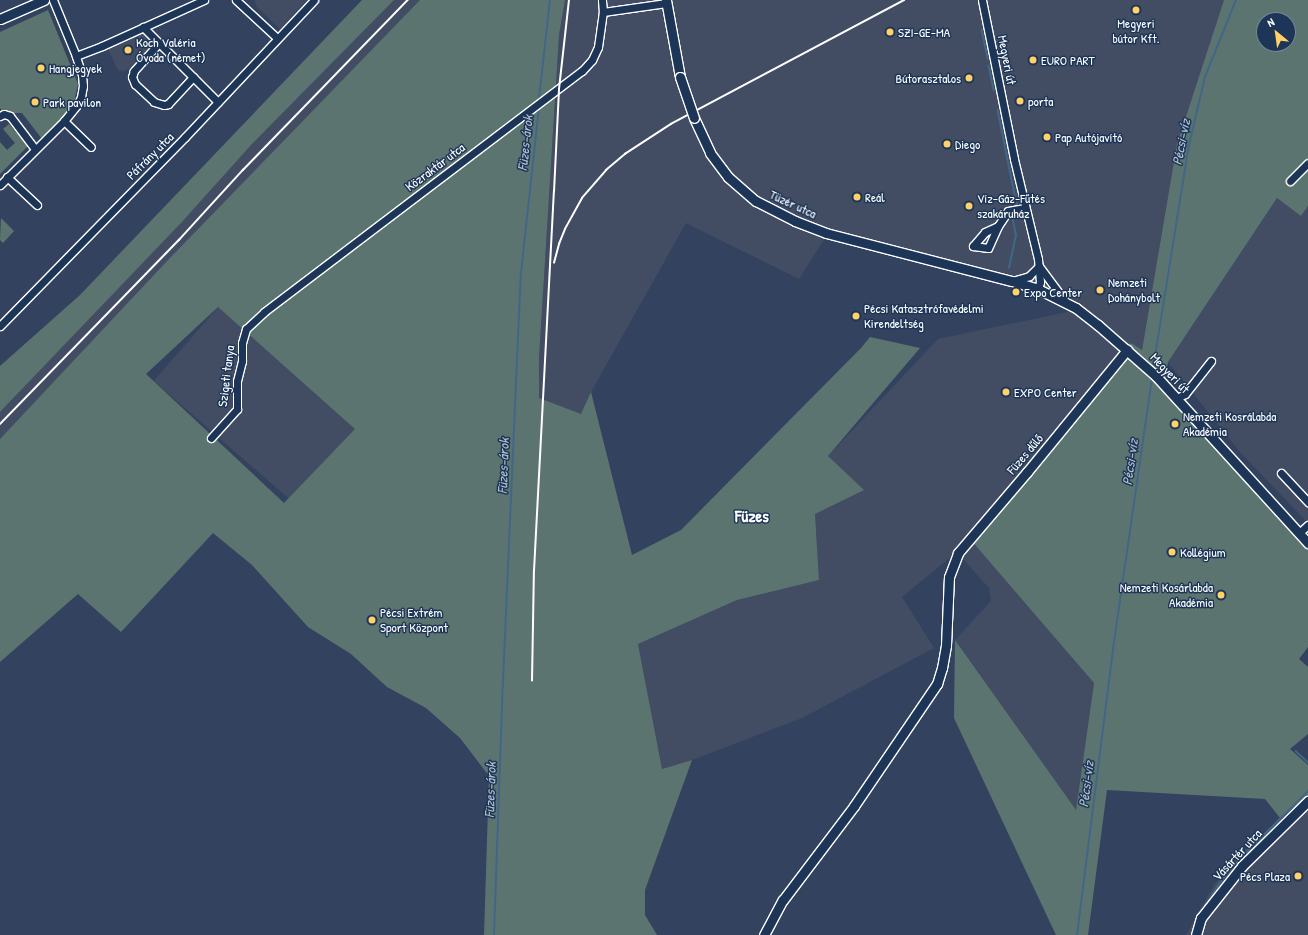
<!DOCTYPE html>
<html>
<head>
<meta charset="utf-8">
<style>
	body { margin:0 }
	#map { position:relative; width:1308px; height:935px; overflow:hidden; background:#33435f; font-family:"Patrick Hand",sans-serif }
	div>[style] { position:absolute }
	.built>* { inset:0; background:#424d64; transform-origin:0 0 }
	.green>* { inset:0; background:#5c7470 }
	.stream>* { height:1.5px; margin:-0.75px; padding:0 0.75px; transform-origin:0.75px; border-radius:0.75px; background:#406788 }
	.roads { filter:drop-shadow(1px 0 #fff) drop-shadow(-1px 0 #fff) drop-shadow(0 1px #fff) drop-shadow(0 -1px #fff) }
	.minor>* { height:7px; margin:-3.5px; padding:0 3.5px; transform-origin:3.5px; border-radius:3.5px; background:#1d3557 }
	.tertiary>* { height:9px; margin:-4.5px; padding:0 4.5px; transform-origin:4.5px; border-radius:4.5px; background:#1d3557 }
	.rail>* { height:1.5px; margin:-0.75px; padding:0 0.75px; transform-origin:0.75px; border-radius:0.75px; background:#fff }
	.bridges { filter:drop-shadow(1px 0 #fff) drop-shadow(-1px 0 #fff) drop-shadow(0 1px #fff) drop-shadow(0 -1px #fff) }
	.tertiary-bridge>* { height:9px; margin:-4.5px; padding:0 4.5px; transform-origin:4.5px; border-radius:4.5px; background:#1d3557 }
	.dots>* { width:11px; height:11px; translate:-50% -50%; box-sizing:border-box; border:2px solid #1d3557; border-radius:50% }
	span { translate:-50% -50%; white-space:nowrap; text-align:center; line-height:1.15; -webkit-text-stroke:3px #1d3557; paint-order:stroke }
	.poi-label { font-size:13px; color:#fff }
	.left { translate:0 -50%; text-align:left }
	.right { translate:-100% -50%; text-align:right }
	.street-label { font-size:13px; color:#fff }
	.water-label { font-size:14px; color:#b3c2cf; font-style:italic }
	.district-label { font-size:17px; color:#fff; font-weight:700 }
	.north { position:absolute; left:1256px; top:12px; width:40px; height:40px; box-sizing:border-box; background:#1d3557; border:1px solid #77869a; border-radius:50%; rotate:331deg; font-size:11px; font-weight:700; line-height:16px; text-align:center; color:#fff }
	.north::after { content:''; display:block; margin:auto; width:14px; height:18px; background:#ffd166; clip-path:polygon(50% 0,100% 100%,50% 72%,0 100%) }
</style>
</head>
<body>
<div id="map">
	<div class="built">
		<i style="clip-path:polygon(254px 0,307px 0,280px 29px,257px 7px)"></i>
		<i style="clip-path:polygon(394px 0,420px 0,167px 261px,0 439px,0 412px,181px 223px,252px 144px)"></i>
		<i style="clip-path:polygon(565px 0,1224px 0,1177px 144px,1142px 350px,1131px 344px,970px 539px,1094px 683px,1076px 811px,955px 640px,991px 601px,989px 588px,957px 552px,902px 597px,934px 648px,802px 718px,692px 760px,662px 769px,638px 644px,737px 600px,819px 580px,815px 514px,828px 456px,938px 339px,1072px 311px,1016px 276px,828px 233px,799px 279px,686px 223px,591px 392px,581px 415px,539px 399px,539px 358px,559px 35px)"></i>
		<i style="clip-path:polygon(142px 31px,154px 43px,132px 67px,124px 71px,118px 70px,107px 47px)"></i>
		<i style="clip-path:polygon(1277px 198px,1301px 216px,1308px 206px,1308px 523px,1240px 452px,1168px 362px)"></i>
		<i style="left:218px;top:307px;width:184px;height:98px;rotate:41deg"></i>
		<i style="clip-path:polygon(1308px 796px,1308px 935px,1186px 935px,1214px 885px,1236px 858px,1280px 818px)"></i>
	</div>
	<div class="green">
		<i style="clip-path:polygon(362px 0,394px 0,252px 144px,181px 223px,0 412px,0 366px,80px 295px)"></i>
		<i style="clip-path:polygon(evenodd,420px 0,565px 0,559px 35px,539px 358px,539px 398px,581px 414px,591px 392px,632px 555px,681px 530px,861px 348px,870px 337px,920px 348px,828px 456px,864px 490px,815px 514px,819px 580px,737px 600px,638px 644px,662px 769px,692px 760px,645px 890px,645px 915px,657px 935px,484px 935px,489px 776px,460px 738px,426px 708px,387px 687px,351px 654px,308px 627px,252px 565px,213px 533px,121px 632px,78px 594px,0 662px,0 439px,167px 261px,420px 0,218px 307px,355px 429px,284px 503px,146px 374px,218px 307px)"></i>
		<i style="clip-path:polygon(evenodd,1224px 0,1308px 0,1308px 206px,1301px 216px,1277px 198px,1168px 362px,1164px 388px,1308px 543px,1308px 647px,1299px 659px,1308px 667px,1308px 734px,1290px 749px,1308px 765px,1308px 796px,1280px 818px,1265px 799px,1107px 790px,1088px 935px,1056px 935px,954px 718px,955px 640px,1076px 810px,1094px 683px,970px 539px,1131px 343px,1142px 350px,1177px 144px,1224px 0,1264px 20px,1288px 20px,1288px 44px,1264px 44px,1264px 20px)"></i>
		<i style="clip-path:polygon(48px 10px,78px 84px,73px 107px,42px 139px,22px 113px,4px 113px,0 108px,0 32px)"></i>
		<i style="clip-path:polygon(9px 124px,28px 146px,0 174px,0 142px,7px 150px,15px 143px,3px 129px)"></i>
		<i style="clip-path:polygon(1px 218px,14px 231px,3px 243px,0 240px)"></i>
	</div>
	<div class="stream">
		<i style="left:982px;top:30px;width:29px;rotate:78deg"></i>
		<i style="left:989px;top:66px;width:25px;rotate:78deg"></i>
		<i style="left:539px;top:99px;width:100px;rotate:-83.7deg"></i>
		<i style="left:998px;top:110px;width:97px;rotate:78.7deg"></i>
		<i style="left:1009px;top:268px;width:33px;rotate:-78deg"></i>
		<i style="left:1016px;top:236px;width:16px;rotate:-101deg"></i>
		<i style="left:1153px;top:369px;width:222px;rotate:-80.9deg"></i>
		<i style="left:1188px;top:150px;width:75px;rotate:-76.9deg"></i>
		<i style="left:1205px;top:77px;width:83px;rotate:-68.1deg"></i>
		<i style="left:1296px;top:751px;width:16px;rotate:43deg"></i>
		<i style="left:1205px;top:906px;width:30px;rotate:-57deg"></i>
		<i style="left:1221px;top:881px;width:29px;rotate:-49deg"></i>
		<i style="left:1240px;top:859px;width:96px;rotate:-45deg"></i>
		<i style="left:494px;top:935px;width:254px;rotate:-88deg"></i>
		<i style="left:503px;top:681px;width:408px;rotate:-87.5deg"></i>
		<i style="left:521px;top:273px;width:167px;rotate:-83.8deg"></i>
		<i style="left:1077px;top:935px;width:288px;rotate:-82.8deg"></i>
		<i style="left:1113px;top:649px;width:275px;rotate:-81.8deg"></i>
	</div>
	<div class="roads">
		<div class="minor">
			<i style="left:236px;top:0;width:56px;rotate:42.8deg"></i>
			<i style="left:982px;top:0;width:162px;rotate:78.6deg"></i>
			<i style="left:1014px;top:159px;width:103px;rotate:76.5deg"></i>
			<i style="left:1038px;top:259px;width:23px;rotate:85deg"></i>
			<i style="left:1040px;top:282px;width:7px;rotate:106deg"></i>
			<i style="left:603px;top:12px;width:64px;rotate:-8.1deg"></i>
			<i style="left:143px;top:27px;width:106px;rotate:45deg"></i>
			<i style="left:159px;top:43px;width:38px;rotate:132deg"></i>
			<i style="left:134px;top:71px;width:6px;rotate:108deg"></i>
			<i style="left:132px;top:77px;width:8px;rotate:67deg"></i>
			<i style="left:135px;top:84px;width:26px;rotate:43deg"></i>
			<i style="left:154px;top:102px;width:10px;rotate:17deg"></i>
			<i style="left:164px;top:105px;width:4px;rotate:-14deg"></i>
			<i style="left:168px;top:104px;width:37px;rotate:-47deg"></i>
			<i style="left:76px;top:56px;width:28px;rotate:-21deg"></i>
			<i style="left:102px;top:46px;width:112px;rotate:-24.3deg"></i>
			<i style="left:0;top:116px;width:4px;rotate:-27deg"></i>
			<i style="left:4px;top:114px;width:6px;rotate:18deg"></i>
			<i style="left:10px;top:116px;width:41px;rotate:52.9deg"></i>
			<i style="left:64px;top:121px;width:37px;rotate:44deg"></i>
			<i style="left:7px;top:177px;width:41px;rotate:43deg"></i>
			<i style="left:1290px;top:181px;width:25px;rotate:-45deg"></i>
			<i style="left:0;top:185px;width:91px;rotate:-45deg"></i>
			<i style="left:64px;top:121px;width:21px;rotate:-51deg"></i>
			<i style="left:77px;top:105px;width:9px;rotate:-63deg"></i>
			<i style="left:81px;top:97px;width:11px;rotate:-80deg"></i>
			<i style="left:83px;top:86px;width:11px;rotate:-95deg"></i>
			<i style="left:82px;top:75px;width:20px;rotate:-108deg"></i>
			<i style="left:76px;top:56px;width:61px;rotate:-112.3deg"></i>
			<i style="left:998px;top:226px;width:24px;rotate:114deg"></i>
			<i style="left:988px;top:248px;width:15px;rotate:-172deg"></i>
			<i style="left:973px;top:246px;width:18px;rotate:-49deg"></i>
			<i style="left:985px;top:232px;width:14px;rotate:-25deg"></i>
			<i style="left:998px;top:226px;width:18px;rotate:-56deg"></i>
			<i style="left:1008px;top:211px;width:17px;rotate:-10deg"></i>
			<i style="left:1039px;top:266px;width:44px;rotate:53.4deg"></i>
			<i style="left:1012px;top:281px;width:18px;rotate:-16deg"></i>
			<i style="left:1029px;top:276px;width:14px;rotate:-45deg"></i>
			<i style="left:0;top:326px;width:264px;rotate:-45.6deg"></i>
			<i style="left:185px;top:137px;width:188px;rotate:-46.7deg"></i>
			<i style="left:1177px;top:398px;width:9px;rotate:-27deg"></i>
			<i style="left:1185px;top:394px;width:42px;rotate:-51.8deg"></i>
			<i style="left:211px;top:438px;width:39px;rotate:-48deg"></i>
			<i style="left:237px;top:409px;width:28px;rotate:-90deg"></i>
			<i style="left:237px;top:381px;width:21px;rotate:-76deg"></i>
			<i style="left:242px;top:361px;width:18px;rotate:-90deg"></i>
			<i style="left:242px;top:343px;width:15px;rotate:-74deg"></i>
			<i style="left:246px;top:329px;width:25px;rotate:-43deg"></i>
			<i style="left:264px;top:312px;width:399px;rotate:-37.2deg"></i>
			<i style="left:582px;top:71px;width:15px;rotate:-48deg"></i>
			<i style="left:592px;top:60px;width:14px;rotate:-65deg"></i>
			<i style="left:598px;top:47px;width:35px;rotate:-82deg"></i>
			<i style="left:603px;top:12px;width:12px;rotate:-95deg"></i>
			<i style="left:1281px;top:473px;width:40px;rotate:47deg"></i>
			<i style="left:1299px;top:533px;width:12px;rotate:-42deg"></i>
		</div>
		<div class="tertiary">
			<i style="left:666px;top:0;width:78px;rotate:79.7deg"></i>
			<i style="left:0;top:19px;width:48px;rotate:-23.4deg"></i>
			<i style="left:694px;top:118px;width:38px;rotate:65deg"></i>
			<i style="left:710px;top:153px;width:30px;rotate:53deg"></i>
			<i style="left:728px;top:177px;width:37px;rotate:41deg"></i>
			<i style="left:756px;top:201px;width:44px;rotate:27.1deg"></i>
			<i style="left:795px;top:221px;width:33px;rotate:21deg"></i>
			<i style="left:826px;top:233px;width:192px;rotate:14.5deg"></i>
			<i style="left:1012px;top:281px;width:27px;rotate:17deg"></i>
			<i style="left:1038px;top:289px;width:42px;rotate:26.6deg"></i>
			<i style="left:1076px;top:308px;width:28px;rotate:38deg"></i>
			<i style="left:1098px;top:325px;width:77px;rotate:41.3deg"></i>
			<i style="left:1156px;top:376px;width:226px;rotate:47.7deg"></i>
			<i style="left:764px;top:935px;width:40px;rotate:-62deg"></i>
			<i style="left:783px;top:900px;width:118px;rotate:-52.9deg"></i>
			<i style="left:854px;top:806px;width:148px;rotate:-55.8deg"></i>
			<i style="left:937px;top:684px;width:17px;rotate:-73deg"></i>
			<i style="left:942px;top:668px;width:23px;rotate:-80deg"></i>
			<i style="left:946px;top:645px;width:68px;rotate:-87.5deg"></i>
			<i style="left:949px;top:577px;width:26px;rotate:-69deg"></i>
			<i style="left:958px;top:553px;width:106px;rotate:-49.6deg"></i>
			<i style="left:1027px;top:472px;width:158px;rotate:-50.7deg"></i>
			<i style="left:1196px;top:935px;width:18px;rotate:-74deg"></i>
			<i style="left:1201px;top:918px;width:66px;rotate:-51.7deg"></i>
			<i style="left:1242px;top:866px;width:93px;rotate:-44.6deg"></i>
		</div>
	</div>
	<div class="rail">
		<i style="left:554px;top:263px;width:20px;rotate:-75deg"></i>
		<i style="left:559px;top:244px;width:16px;rotate:-68deg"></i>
		<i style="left:565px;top:229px;width:35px;rotate:-61deg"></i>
		<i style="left:582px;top:198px;width:37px;rotate:-49deg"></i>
		<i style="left:606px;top:170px;width:25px;rotate:-40deg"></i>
		<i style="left:625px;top:154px;width:55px;rotate:-33.1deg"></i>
		<i style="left:671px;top:124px;width:264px;rotate:-28deg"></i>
		<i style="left:0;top:424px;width:257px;rotate:-45.8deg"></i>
		<i style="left:179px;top:240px;width:95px;rotate:-47.6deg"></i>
		<i style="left:243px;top:170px;width:237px;rotate:-45.9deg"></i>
		<i style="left:532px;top:681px;width:110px;rotate:-89deg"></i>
		<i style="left:534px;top:571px;width:380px;rotate:-87deg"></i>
		<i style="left:554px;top:192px;width:103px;rotate:-87.2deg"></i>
		<i style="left:559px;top:89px;width:90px;rotate:-83.6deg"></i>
	</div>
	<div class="bridges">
		<div class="tertiary-bridge">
			<i style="left:680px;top:77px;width:43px;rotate:71.1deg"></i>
		</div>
	</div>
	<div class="dots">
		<i style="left:1136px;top:10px;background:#ffd166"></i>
		<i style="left:890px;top:32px;background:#ffd166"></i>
		<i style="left:128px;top:50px;background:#ffd166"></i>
		<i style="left:1033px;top:60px;background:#ffd166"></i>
		<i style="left:41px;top:68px;background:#ffd166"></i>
		<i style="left:969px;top:78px;background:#ffd166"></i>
		<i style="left:1020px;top:101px;background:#ffd166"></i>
		<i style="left:35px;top:102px;background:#ffd166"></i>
		<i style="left:1047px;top:137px;background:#ffd166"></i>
		<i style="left:947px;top:144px;background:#ffd166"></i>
		<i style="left:857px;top:197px;background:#ffd166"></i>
		<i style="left:969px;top:206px;background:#ffd166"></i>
		<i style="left:1100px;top:290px;background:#ffd166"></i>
		<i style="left:1016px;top:292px;background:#ffd166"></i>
		<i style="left:856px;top:316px;background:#ffd166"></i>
		<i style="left:1006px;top:392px;background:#ffd166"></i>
		<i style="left:1175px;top:424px;background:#ffd166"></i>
		<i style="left:1172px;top:552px;background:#ffd166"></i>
		<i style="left:1221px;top:595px;background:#ffd166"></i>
		<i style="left:372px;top:620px;background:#ffd166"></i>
		<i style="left:1298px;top:876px;background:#ffd166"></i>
	</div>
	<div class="poi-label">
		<span style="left:1136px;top:31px">Megyeri<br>bútor Kft.</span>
		<span class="left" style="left:898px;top:32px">SZI-GE-MA</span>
		<span class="left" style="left:136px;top:50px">Koch Valéria<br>Óvoda (német)</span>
		<span class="left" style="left:1041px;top:60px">EURO PART</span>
		<span class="left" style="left:49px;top:68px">Hangjegyek</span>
		<span class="right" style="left:961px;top:78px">Bútorasztalos</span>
		<span class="left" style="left:1028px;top:101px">porta</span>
		<span class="left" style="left:43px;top:102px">Park pavilon</span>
		<span class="left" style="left:1055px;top:137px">Pap Autójavító</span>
		<span class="left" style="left:955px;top:144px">Diego</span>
		<span class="left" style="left:865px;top:197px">Reál</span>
		<span class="left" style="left:977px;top:206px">Víz-Gáz-Fűtés<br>szakáruház</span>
		<span class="left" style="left:1108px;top:290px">Nemzeti<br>Dohánybolt</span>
		<span class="left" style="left:1024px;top:292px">Expo Center</span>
		<span class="left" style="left:864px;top:316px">Pécsi Katasztrófavédelmi<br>Kirendeltség</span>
		<span class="left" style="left:1014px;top:392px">EXPO Center</span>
		<span class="left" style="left:1183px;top:424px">Nemzeti Kosrálabda<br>Akadémia</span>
		<span class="left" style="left:1180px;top:552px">Kollégium</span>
		<span class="right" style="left:1213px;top:595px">Nemzeti Kosárlabda<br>Akadémia</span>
		<span class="left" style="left:380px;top:620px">Pécsi Extrém<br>Sport Központ</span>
		<span class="right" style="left:1290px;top:876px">Pécs Plaza</span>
	</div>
	<div class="street-label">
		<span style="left:1007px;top:60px;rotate:79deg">Megyeri út</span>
		<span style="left:150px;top:156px;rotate:-45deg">Páfrány utca</span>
		<span style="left:435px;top:167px;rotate:-37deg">Közraktár utca</span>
		<span style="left:793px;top:204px;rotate:25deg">Tüzér utca</span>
		<span style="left:1170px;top:373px;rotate:46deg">Megyeri út</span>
		<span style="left:226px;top:376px;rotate:-83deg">Szigeti tanya</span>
		<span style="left:1025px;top:454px;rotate:-50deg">Füzes dűlő</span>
		<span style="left:1237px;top:855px;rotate:-47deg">Vásártér utca</span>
	</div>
	<div class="water-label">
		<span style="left:1181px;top:142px;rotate:-79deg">Pécsi-víz</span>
		<span style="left:525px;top:143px;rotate:-84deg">Füzes-árok</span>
		<span style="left:1130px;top:462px;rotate:-82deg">Pécsi-víz</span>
		<span style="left:503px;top:466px;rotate:-88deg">Füzes-árok</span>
		<span style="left:1086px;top:784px;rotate:-83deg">Pécsi-víz</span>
		<span style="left:490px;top:790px;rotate:-88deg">Füzes-árok</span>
	</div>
	<div class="district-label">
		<span style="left:752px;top:516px">Füzes</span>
	</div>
	<div class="north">N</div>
</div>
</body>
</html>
